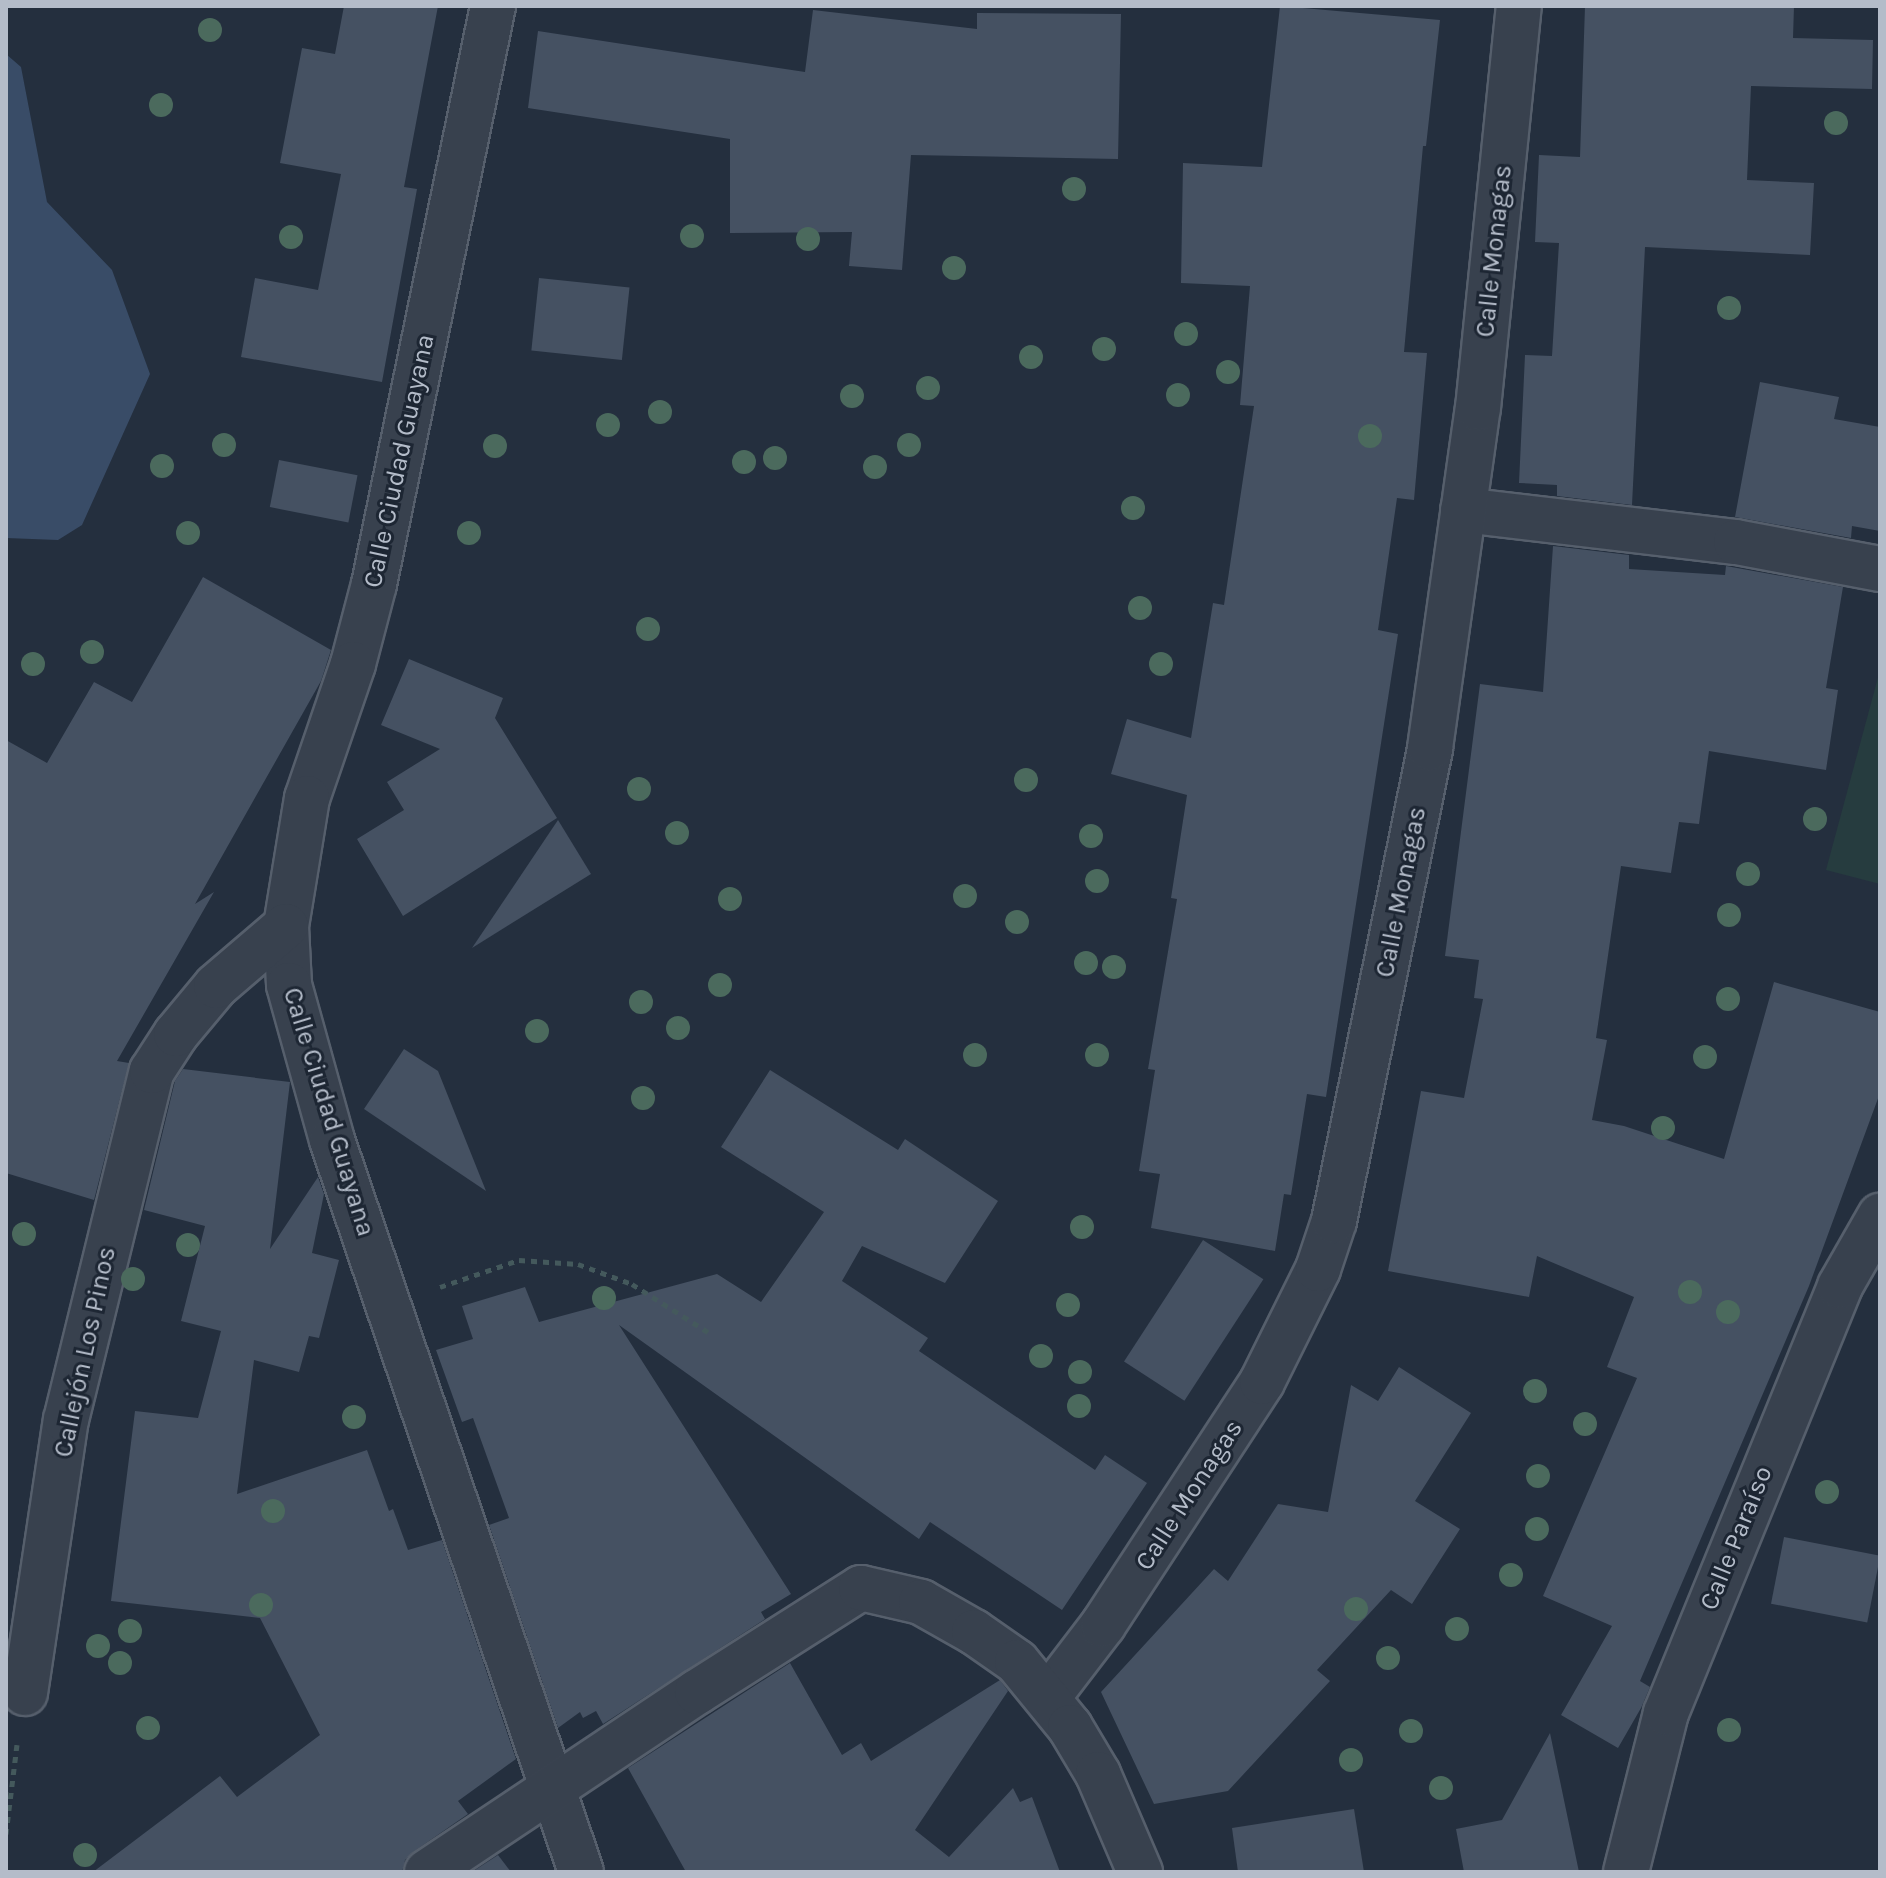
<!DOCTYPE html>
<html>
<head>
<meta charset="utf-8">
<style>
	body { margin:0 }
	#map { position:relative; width:1886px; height:1878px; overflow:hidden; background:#242f3e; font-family:Karla,sans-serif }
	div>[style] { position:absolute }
	.green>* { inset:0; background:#263c3f }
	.water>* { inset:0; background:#394c67 }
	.building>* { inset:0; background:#455162; transform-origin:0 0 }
	.path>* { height:5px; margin-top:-2.5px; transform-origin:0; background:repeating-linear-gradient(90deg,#44595c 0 6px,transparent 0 12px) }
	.roads { filter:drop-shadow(2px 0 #565f6c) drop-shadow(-2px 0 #565f6c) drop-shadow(0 2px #565f6c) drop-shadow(0 -2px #565f6c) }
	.street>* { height:44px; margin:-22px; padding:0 22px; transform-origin:22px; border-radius:22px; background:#38414e }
	.trees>* { width:24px; height:24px; margin:-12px; border-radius:50%; background:#4b6a5d }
	span { translate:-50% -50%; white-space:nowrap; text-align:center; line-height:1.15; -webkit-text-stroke:6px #1d2633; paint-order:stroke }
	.street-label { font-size:26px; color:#b4bcc9 }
	.frame { position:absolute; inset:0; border:8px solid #b4bcc9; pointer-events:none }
</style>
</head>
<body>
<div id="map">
	<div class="green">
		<i style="clip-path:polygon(1880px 670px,1880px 884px,1826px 870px)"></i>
	</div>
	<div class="water">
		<i style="clip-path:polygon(6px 54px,21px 67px,47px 202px,112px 270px,150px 374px,82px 525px,58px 540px,6px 538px)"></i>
	</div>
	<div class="building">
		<i style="clip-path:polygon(344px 6px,438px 6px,404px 187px,417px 189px,382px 382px,241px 357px,255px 278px,318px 290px,341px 174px,280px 163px,302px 48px,335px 54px)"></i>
		<i style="clip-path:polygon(1280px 6px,1440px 20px,1426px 146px,1423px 146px,1404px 352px,1427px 353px,1414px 500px,1397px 498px,1378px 630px,1398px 634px,1326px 1097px,1307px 1094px,1291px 1195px,1284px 1194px,1275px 1251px,1151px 1228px,1160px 1174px,1139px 1171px,1155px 1070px,1148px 1069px,1177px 899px,1171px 898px,1187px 795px,1111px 774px,1127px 719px,1191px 738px,1213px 603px,1224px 605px,1254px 406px,1240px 405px,1250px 286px,1181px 283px,1183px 163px,1262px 167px)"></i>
		<i style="clip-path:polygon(1585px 6px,1794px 6px,1793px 38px,1873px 40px,1872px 89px,1751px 86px,1747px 180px,1814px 183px,1810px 255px,1645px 247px,1632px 505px,1557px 496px,1557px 485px,1519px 483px,1525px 355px,1552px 356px,1559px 243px,1535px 242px,1539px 155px,1580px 157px)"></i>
		<i style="clip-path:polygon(813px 10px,977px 29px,977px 13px,1121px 14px,1118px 159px,911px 155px,902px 270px,849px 266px,852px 232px,730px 233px,730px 139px,528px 108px,538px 31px,805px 72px)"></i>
		<i style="left:539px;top:278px;width:91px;height:73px;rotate:6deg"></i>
		<i style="clip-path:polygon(1760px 382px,1839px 397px,1834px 419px,1880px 427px,1880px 531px,1852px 526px,1851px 538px,1735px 517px)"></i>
		<i style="left:279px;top:460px;width:80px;height:48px;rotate:11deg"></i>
		<i style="clip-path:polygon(1553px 546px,1629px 555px,1629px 569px,1725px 575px,1726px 566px,1843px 587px,1826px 688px,1838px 690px,1826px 770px,1709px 751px,1699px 824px,1679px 822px,1671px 873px,1621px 866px,1596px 1038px,1607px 1040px,1592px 1120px,1624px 1126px,1724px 1159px,1774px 982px,1880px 1012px,1880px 1093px,1809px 1286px,1640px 1681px,1650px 1687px,1641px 1708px,1618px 1748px,1561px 1715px,1612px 1626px,1543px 1596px,1637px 1378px,1607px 1367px,1634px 1297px,1537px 1256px,1529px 1297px,1388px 1271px,1421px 1091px,1464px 1098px,1483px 999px,1474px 998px,1479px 960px,1445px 956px,1480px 684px,1543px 692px)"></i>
		<i style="clip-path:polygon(203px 577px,331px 650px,321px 681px,195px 904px,214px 892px,117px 1061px,129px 1063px,94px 1200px,6px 1173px,6px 740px,47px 763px,94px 682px,132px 702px)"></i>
		<i style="clip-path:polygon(409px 659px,503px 698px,495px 718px,557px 818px,403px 916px,357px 839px,404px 810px,387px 782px,440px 749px,381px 725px)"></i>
		<i style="clip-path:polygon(558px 820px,591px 874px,472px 948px)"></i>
		<i style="clip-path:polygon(404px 1049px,438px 1071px,486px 1191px,364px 1109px)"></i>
		<i style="clip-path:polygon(183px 1069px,290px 1082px,270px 1249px,318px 1177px,324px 1194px,312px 1253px,339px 1260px,319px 1338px,309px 1336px,299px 1372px,254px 1360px,237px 1494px,367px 1450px,389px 1511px,393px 1509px,408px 1550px,442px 1540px,516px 1759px,458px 1801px,468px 1814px,413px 1852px,405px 1860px,402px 1872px,93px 1872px,220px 1776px,237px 1797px,320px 1735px,260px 1618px,111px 1601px,135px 1411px,198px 1418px,221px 1331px,181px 1321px,205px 1226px,144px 1210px,175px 1081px)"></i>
		<i style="clip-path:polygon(770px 1070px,898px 1150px,905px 1139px,998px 1201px,945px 1283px,862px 1246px,842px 1281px,928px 1338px,919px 1351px,1095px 1470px,1105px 1455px,1147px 1483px,1062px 1610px,930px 1522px,919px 1539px,619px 1325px,791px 1594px,761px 1612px,765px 1619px,603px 1724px,596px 1711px,583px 1718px,580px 1712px,558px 1728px,489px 1525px,509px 1518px,473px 1418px,462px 1422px,436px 1350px,473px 1339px,462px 1306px,525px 1287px,539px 1322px,717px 1274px,761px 1302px,824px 1212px,721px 1147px)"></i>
		<i style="left:1203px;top:1240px;width:72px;height:145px;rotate:33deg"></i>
		<i style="clip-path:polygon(1399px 1367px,1471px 1413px,1415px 1501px,1460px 1529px,1412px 1604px,1391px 1590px,1317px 1670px,1330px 1681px,1228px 1791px,1154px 1804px,1101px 1692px,1214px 1569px,1228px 1581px,1278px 1504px,1328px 1512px,1351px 1385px,1378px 1401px)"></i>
		<i style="left:1784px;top:1537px;width:98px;height:68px;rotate:11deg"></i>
		<i style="clip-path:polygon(790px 1663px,842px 1755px,861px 1743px,871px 1761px,1000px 1680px,1008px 1691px,915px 1830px,949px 1857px,1013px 1788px,1020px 1802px,1032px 1797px,1060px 1872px,686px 1872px,628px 1768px)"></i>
		<i style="clip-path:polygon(1550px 1733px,1579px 1872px,1464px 1872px,1456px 1829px,1502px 1820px)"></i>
		<i style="clip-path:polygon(1354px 1809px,1364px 1872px,1238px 1872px,1232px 1828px)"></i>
		<i style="clip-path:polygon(498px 1855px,511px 1872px,472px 1872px)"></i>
	</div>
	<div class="path">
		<i style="left:440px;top:1287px;width:83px;rotate:-18.9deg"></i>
		<i style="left:519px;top:1260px;width:59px;rotate:3.9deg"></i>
		<i style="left:578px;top:1264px;width:58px;rotate:20.3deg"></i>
		<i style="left:632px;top:1284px;width:90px;rotate:32.3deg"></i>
		<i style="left:6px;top:1834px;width:90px;rotate:-83deg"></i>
	</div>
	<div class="roads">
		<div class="street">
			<i style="left:493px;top:6px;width:590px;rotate:101.63deg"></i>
			<i style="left:374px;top:584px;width:83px;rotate:104.7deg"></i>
			<i style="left:353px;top:664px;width:142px;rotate:108.9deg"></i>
			<i style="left:307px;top:798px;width:130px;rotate:99.3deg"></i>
			<i style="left:286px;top:926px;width:59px;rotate:87.1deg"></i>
			<i style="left:289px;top:985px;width:161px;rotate:74.5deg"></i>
			<i style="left:332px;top:1140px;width:773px;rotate:71.21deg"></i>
			<i style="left:1463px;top:510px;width:275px;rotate:6.7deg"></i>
			<i style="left:1736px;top:542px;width:147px;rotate:10.6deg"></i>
			<i style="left:25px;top:1693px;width:276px;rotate:-81.5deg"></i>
			<i style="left:66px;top:1420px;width:359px;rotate:-76.2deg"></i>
			<i style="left:152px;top:1071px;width:44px;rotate:-57deg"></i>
			<i style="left:176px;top:1034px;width:62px;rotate:-50.2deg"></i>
			<i style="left:216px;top:986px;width:92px;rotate:-40.6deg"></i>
			<i style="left:1048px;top:1697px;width:91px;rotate:-52.6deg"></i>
			<i style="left:1103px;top:1625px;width:290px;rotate:-56.8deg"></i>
			<i style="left:1262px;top:1382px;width:126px;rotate:-63.6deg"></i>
			<i style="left:1318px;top:1269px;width:51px;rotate:-71.6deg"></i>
			<i style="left:1334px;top:1221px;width:483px;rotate:-78.5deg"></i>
			<i style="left:1430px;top:748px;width:343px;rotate:-82deg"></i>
			<i style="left:1478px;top:408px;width:404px;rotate:-84.2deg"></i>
			<i style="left:427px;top:1872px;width:324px;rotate:-33.7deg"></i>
			<i style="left:697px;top:1692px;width:194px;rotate:-32.4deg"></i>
			<i style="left:861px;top:1588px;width:62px;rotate:13.1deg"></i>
			<i style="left:921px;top:1602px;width:61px;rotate:29.5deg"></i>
			<i style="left:974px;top:1632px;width:52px;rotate:34.9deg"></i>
			<i style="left:1017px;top:1662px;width:84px;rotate:50.8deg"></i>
			<i style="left:1070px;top:1727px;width:55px;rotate:59.2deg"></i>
			<i style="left:1098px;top:1774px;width:107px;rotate:66.8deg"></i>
			<i style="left:1626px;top:1872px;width:164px;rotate:-75.9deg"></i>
			<i style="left:1666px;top:1713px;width:461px;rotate:-67.8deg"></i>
			<i style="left:1840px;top:1286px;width:81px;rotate:-60.3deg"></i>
		</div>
	</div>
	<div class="trees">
		<i style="left:210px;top:30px"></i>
		<i style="left:161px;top:105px"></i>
		<i style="left:1836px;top:123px"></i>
		<i style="left:1074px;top:189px"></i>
		<i style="left:692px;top:236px"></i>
		<i style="left:291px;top:237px"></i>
		<i style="left:808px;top:239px"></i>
		<i style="left:954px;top:268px"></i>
		<i style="left:1729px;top:308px"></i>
		<i style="left:1186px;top:334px"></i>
		<i style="left:1104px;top:349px"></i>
		<i style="left:1031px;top:357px"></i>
		<i style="left:1228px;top:372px"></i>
		<i style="left:928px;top:388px"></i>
		<i style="left:1178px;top:395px"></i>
		<i style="left:852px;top:396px"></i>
		<i style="left:660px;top:412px"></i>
		<i style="left:608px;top:425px"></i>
		<i style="left:1370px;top:436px"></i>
		<i style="left:224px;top:445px"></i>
		<i style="left:909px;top:445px"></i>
		<i style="left:495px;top:446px"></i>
		<i style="left:775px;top:458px"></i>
		<i style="left:744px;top:462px"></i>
		<i style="left:162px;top:466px"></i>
		<i style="left:875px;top:467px"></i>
		<i style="left:1133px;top:508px"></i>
		<i style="left:188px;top:533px"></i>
		<i style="left:469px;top:533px"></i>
		<i style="left:1140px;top:608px"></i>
		<i style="left:648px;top:629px"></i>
		<i style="left:92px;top:652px"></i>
		<i style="left:33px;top:664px"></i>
		<i style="left:1161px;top:664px"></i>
		<i style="left:1026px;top:780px"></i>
		<i style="left:639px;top:789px"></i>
		<i style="left:1815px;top:819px"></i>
		<i style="left:677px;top:833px"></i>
		<i style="left:1091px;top:836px"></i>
		<i style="left:1748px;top:874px"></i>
		<i style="left:1097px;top:881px"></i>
		<i style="left:965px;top:896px"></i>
		<i style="left:730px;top:899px"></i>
		<i style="left:1729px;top:915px"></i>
		<i style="left:1017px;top:922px"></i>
		<i style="left:1086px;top:963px"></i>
		<i style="left:1114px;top:967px"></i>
		<i style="left:720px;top:985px"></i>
		<i style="left:1728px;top:999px"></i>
		<i style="left:641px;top:1002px"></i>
		<i style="left:678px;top:1028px"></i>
		<i style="left:537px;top:1031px"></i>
		<i style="left:975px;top:1055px"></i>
		<i style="left:1097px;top:1055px"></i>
		<i style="left:1705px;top:1057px"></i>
		<i style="left:643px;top:1098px"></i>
		<i style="left:1663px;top:1128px"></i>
		<i style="left:1082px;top:1227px"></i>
		<i style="left:24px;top:1234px"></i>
		<i style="left:188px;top:1245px"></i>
		<i style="left:133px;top:1279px"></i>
		<i style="left:1690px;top:1292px"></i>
		<i style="left:604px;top:1298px"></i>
		<i style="left:1068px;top:1305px"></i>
		<i style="left:1728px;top:1312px"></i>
		<i style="left:1041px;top:1356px"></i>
		<i style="left:1080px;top:1372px"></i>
		<i style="left:1535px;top:1391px"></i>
		<i style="left:1079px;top:1406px"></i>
		<i style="left:354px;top:1417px"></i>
		<i style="left:1585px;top:1424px"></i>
		<i style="left:1538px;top:1476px"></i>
		<i style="left:1827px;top:1492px"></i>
		<i style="left:273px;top:1511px"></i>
		<i style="left:1537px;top:1529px"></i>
		<i style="left:1511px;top:1575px"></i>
		<i style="left:261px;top:1605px"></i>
		<i style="left:1356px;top:1609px"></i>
		<i style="left:1457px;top:1629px"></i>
		<i style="left:130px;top:1631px"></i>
		<i style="left:98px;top:1646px"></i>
		<i style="left:1388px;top:1658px"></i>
		<i style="left:120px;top:1663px"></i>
		<i style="left:148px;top:1728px"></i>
		<i style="left:1729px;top:1730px"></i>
		<i style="left:1411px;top:1731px"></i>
		<i style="left:1351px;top:1760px"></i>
		<i style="left:1441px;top:1788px"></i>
		<i style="left:85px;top:1855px"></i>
	</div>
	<div class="street-label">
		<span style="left:1494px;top:251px;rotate:-84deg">Calle Monagas</span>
		<span style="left:399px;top:461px;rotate:-78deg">Calle Ciudad Guayana</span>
		<span style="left:1401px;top:892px;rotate:-79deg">Calle Monagas</span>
		<span style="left:329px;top:1112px;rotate:73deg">Calle Ciudad Guayana</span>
		<span style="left:85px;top:1352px;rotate:-78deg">Callejón Los Pinos</span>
		<span style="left:1189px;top:1495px;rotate:-57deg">Calle Monagas</span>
		<span style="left:1736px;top:1538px;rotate:-68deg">Calle Paraíso</span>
	</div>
	<div class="frame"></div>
</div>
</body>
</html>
